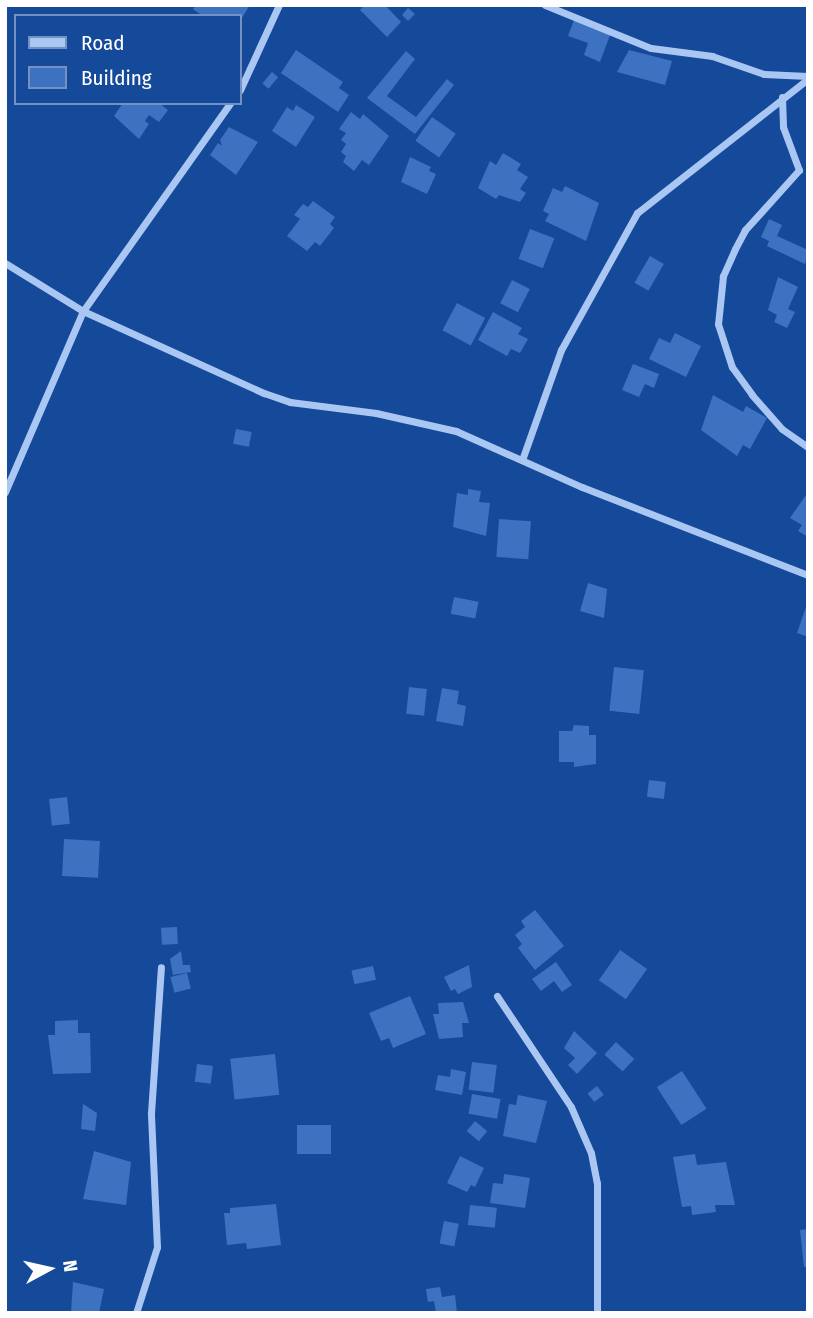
<!DOCTYPE html>
<html>
<head>
<meta charset="utf-8">
<style>
	body { margin:0 }
	#map { position:relative; width:813px; height:1318px; overflow:hidden; background:#15499a; font-family:"Fira Sans Condensed",sans-serif }
	div>[style] { position:absolute }
	.building>* { inset:0; background:#3d72c1; transform-origin:0 0 }
	.street>* { height:7px; margin:-3.5px; padding:0 3.5px; transform-origin:3.5px; border-radius:3.5px; background:#aac7f3 }
	span { translate:-50% -50%; white-space:nowrap; text-align:center; line-height:1.15; -webkit-text-stroke:5px #15499a; paint-order:stroke }
	.frame { position:absolute; inset:0; border:7px solid #fff; pointer-events:none }
	.legend { position:absolute; left:14px; top:14px; width:228px; height:91px; box-sizing:border-box; background:#15499a; border:2px solid #7392c2; margin:0; padding:9px 12px; list-style:none; font-size:21px; color:#fff }
	.legend li { display:flex; align-items:center; gap:14px; height:35px }
	.legend b { width:35px; border:2px solid #7392c2 }
	.north { position:absolute; left:14px; top:1234px; width:70px; height:70px; -webkit-text-stroke:5px #15499a; paint-order:stroke; rotate:82deg; font-size:19px; font-weight:700; line-height:28px; text-align:center; color:#fff }
	.north::after { content:''; display:block; margin:auto; width:24px; height:32px; background:#fff; clip-path:polygon(50% 0,100% 100%,50% 72%,0 100%) }
</style>
</head>
<body>
<div id="map">
	<div class="building">
		<i style="clip-path:polygon(196px 5px,250px 5px,240px 21px,240px 16px,203px 16px,193px 9px)"></i>
		<i style="clip-path:polygon(364px 5px,385px 5px,401px 22px,387px 37px,360px 10px)"></i>
		<i style="clip-path:polygon(408px 8px,415px 14px,408px 21px,402px 15px)"></i>
		<i style="clip-path:polygon(574px 20px,610px 35px,600px 62px,584px 55px,588px 43px,568px 36px)"></i>
		<i style="clip-path:polygon(296px 50px,343px 82px,339px 88px,349px 95px,338px 112px,281px 73px)"></i>
		<i style="clip-path:polygon(629px 50px,672px 61px,665px 85px,617px 72px)"></i>
		<i style="clip-path:polygon(406px 51px,415px 59px,387px 96px,416px 117px,447px 79px,454px 85px,415px 134px,367px 98px)"></i>
		<i style="left:272px;top:72px;width:8px;height:15px;rotate:40deg"></i>
		<i style="clip-path:polygon(123px 103px,159px 103px,168px 110px,159px 122px,149px 115px,145px 121px,149px 124px,139px 139px,114px 116px)"></i>
		<i style="clip-path:polygon(296px 105px,315px 117px,296px 147px,272px 131px,287px 107px,293px 111px)"></i>
		<i style="clip-path:polygon(351px 112px,360px 119px,363px 114px,389px 136px,369px 165px,362px 160px,354px 171px,343px 162px,346px 156px,341px 152px,346px 144px,341px 140px,346px 133px,339px 129px)"></i>
		<i style="left:432px;top:117px;width:29px;height:29px;rotate:35deg"></i>
		<i style="clip-path:polygon(229px 127px,258px 142px,236px 175px,210px 155px,218px 143px,222px 146px,220px 140px)"></i>
		<i style="clip-path:polygon(503px 153px,521px 164px,517px 170px,528px 177px,520px 189px,526px 193px,520px 202px,499px 195px,496px 199px,478px 188px,490px 161px,496px 165px)"></i>
		<i style="clip-path:polygon(410px 157px,431px 167px,429px 171px,436px 174px,427px 194px,401px 182px)"></i>
		<i style="clip-path:polygon(565px 186px,599px 203px,586px 241px,545px 221px,549px 214px,543px 211px,553px 188px,562px 192px)"></i>
		<i style="clip-path:polygon(313px 201px,335px 217px,330px 224px,334px 228px,320px 246px,315px 242px,307px 251px,287px 236px,300px 219px,294px 215px,303px 204px,308px 207px)"></i>
		<i style="clip-path:polygon(769px 219px,782px 225px,777px 236px,808px 250px,805px 264px,767px 246px,769px 241px,761px 237px)"></i>
		<i style="left:530px;top:229px;width:26px;height:32px;rotate:21deg"></i>
		<i style="left:650px;top:256px;width:16px;height:31px;rotate:30deg"></i>
		<i style="clip-path:polygon(778px 277px,798px 287px,788px 309px,795px 312px,787px 328px,774px 322px,777px 315px,768px 310px)"></i>
		<i style="left:512px;top:280px;width:20px;height:26px;rotate:27deg"></i>
		<i style="left:457px;top:303px;width:32px;height:31px;rotate:28deg"></i>
		<i style="clip-path:polygon(493px 312px,522px 328px,518px 334px,528px 339px,520px 353px,511px 349px,507px 356px,478px 340px)"></i>
		<i style="clip-path:polygon(675px 333px,701px 346px,686px 377px,649px 359px,659px 338px,670px 343px)"></i>
		<i style="clip-path:polygon(633px 364px,659px 374px,654px 388px,645px 384px,639px 397px,622px 390px)"></i>
		<i style="clip-path:polygon(713px 395px,743px 412px,746px 406px,767px 418px,750px 449px,743px 445px,737px 456px,701px 430px)"></i>
		<i style="left:236px;top:429px;width:16px;height:15px;rotate:11deg"></i>
		<i style="clip-path:polygon(468px 489px,481px 491px,479px 502px,490px 503px,486px 536px,453px 527px,457px 493px,468px 495px)"></i>
		<i style="clip-path:polygon(808px 492px,808px 537px,798px 531px,802px 525px,790px 518px)"></i>
		<i style="left:499px;top:519px;width:32px;height:38px;rotate:4deg"></i>
		<i style="clip-path:polygon(588px 583px,607px 589px,604px 618px,580px 611px)"></i>
		<i style="left:454px;top:597px;width:25px;height:17px;rotate:11deg"></i>
		<i style="clip-path:polygon(807px 604px,808px 604px,808px 637px,797px 633px)"></i>
		<i style="left:614px;top:667px;width:30px;height:44px;rotate:6deg"></i>
		<i style="left:409px;top:687px;width:18px;height:27px;rotate:6deg"></i>
		<i style="clip-path:polygon(442px 688px,459px 691px,457px 704px,466px 706px,463px 726px,436px 721px)"></i>
		<i style="clip-path:polygon(574px 725px,589px 726px,589px 735px,596px 735px,596px 764px,574px 767px,574px 762px,559px 762px,559px 731px,572px 731px)"></i>
		<i style="left:649px;top:780px;width:17px;height:17px;rotate:7deg"></i>
		<i style="left:67px;top:797px;width:27px;height:18px;rotate:84deg"></i>
		<i style="left:64px;top:839px;width:36px;height:37px;rotate:3deg"></i>
		<i style="clip-path:polygon(535px 910px,564px 946px,535px 970px,518px 948px,522px 944px,515px 935px,525px 927px,521px 921px)"></i>
		<i style="left:177px;top:927px;width:17px;height:16px;rotate:87deg"></i>
		<i style="left:620px;top:950px;width:33px;height:37px;rotate:35deg"></i>
		<i style="clip-path:polygon(181px 951px,183px 965px,190px 965px,191px 972px,173px 975px,170px 959px)"></i>
		<i style="clip-path:polygon(556px 962px,572px 985px,562px 992px,554px 981px,541px 991px,532px 979px)"></i>
		<i style="clip-path:polygon(469px 965px,472px 987px,458px 994px,455px 989px,451px 991px,444px 977px)"></i>
		<i style="left:373px;top:966px;width:14px;height:22px;rotate:78deg"></i>
		<i style="left:187px;top:973px;width:16px;height:17px;rotate:76deg"></i>
		<i style="clip-path:polygon(410px 996px,426px 1034px,393px 1048px,389px 1038px,381px 1041px,369px 1013px)"></i>
		<i style="clip-path:polygon(463px 1002px,469px 1023px,462px 1023px,463px 1037px,439px 1039px,433px 1014px,439px 1014px,438px 1003px)"></i>
		<i style="clip-path:polygon(78px 1020px,78px 1033px,90px 1033px,91px 1073px,53px 1074px,48px 1035px,55px 1035px,55px 1021px)"></i>
		<i style="clip-path:polygon(574px 1031px,597px 1053px,577px 1074px,568px 1065px,575px 1058px,564px 1048px)"></i>
		<i style="left:616px;top:1042px;width:25px;height:17px;rotate:43deg"></i>
		<i style="left:275px;top:1054px;width:41px;height:45px;rotate:84deg"></i>
		<i style="left:472px;top:1062px;width:25px;height:28px;rotate:7deg"></i>
		<i style="left:197px;top:1064px;width:16px;height:18px;rotate:7deg"></i>
		<i style="clip-path:polygon(451px 1069px,466px 1072px,462px 1095px,435px 1090px,438px 1075px,450px 1077px)"></i>
		<i style="left:682px;top:1071px;width:45px;height:30px;rotate:57deg"></i>
		<i style="left:597px;top:1086px;width:11px;height:12px;rotate:52deg"></i>
		<i style="left:472px;top:1094px;width:29px;height:20px;rotate:10deg"></i>
		<i style="clip-path:polygon(518px 1095px,547px 1101px,536px 1143px,503px 1136px,509px 1104px,516px 1105px)"></i>
		<i style="clip-path:polygon(83px 1104px,97px 1113px,95px 1131px,81px 1129px)"></i>
		<i style="left:475px;top:1121px;width:16px;height:13px;rotate:40deg"></i>
		<i style="left:331px;top:1125px;width:29px;height:34px;rotate:90deg"></i>
		<i style="clip-path:polygon(94px 1151px,131px 1162px,126px 1205px,83px 1199px)"></i>
		<i style="clip-path:polygon(695px 1154px,697px 1165px,726px 1162px,735px 1205px,715px 1205px,716px 1212px,692px 1215px,691px 1206px,682px 1207px,673px 1157px)"></i>
		<i style="clip-path:polygon(460px 1156px,484px 1168px,475px 1187px,471px 1185px,467px 1192px,447px 1183px)"></i>
		<i style="clip-path:polygon(504px 1174px,530px 1178px,525px 1208px,490px 1203px,493px 1183px,503px 1184px)"></i>
		<i style="clip-path:polygon(276px 1204px,281px 1245px,247px 1249px,246px 1243px,227px 1245px,224px 1213px,230px 1213px,230px 1208px)"></i>
		<i style="left:470px;top:1205px;width:27px;height:20px;rotate:6deg"></i>
		<i style="left:444px;top:1221px;width:15px;height:23px;rotate:11deg"></i>
		<i style="clip-path:polygon(808px 1229px,808px 1267px,804px 1267px,800px 1230px)"></i>
		<i style="clip-path:polygon(73px 1282px,104px 1289px,99px 1313px,71px 1313px)"></i>
		<i style="clip-path:polygon(440px 1287px,442px 1297px,455px 1295px,457px 1313px,436px 1313px,434px 1301px,428px 1302px,426px 1289px)"></i>
	</div>
	<div class="street">
		<i style="left:545px;top:5px;width:114px;rotate:22.1deg"></i>
		<i style="left:651px;top:48px;width:62px;rotate:7.5deg"></i>
		<i style="left:712px;top:56px;width:55px;rotate:19.1deg"></i>
		<i style="left:764px;top:74px;width:44px;rotate:2.6deg"></i>
		<i style="left:240px;top:90px;width:94px;rotate:-65.4deg"></i>
		<i style="left:782px;top:97px;width:30px;rotate:88deg"></i>
		<i style="left:783px;top:127px;width:46px;rotate:69.6deg"></i>
		<i style="left:799px;top:170px;width:81px;rotate:132deg"></i>
		<i style="left:745px;top:230px;width:21px;rotate:118deg"></i>
		<i style="left:735px;top:249px;width:30px;rotate:114deg"></i>
		<i style="left:723px;top:276px;width:48px;rotate:95.9deg"></i>
		<i style="left:718px;top:324px;width:45px;rotate:72deg"></i>
		<i style="left:732px;top:367px;width:34px;rotate:54deg"></i>
		<i style="left:752px;top:395px;width:45px;rotate:48.6deg"></i>
		<i style="left:782px;top:429px;width:32px;rotate:35deg"></i>
		<i style="left:5px;top:263px;width:92px;rotate:31.6deg"></i>
		<i style="left:83px;top:311px;width:199px;rotate:24.4deg"></i>
		<i style="left:264px;top:393px;width:28px;rotate:19deg"></i>
		<i style="left:290px;top:402px;width:87px;rotate:7.3deg"></i>
		<i style="left:376px;top:413px;width:82px;rotate:12.7deg"></i>
		<i style="left:456px;top:431px;width:138px;rotate:24deg"></i>
		<i style="left:582px;top:487px;width:243px;rotate:21.3deg"></i>
		<i style="left:522px;top:460px;width:117px;rotate:-70.5deg"></i>
		<i style="left:561px;top:350px;width:157px;rotate:-61deg"></i>
		<i style="left:637px;top:213px;width:217px;rotate:-38.1deg"></i>
		<i style="left:5px;top:492px;width:197px;rotate:-66.7deg"></i>
		<i style="left:83px;top:311px;width:255px;rotate:-54.7deg"></i>
		<i style="left:497px;top:996px;width:133px;rotate:56.3deg"></i>
		<i style="left:571px;top:1107px;width:50px;rotate:66.5deg"></i>
		<i style="left:591px;top:1153px;width:31px;rotate:79deg"></i>
		<i style="left:597px;top:1183px;width:130px;rotate:90deg"></i>
		<i style="left:136px;top:1313px;width:69px;rotate:-72.3deg"></i>
		<i style="left:157px;top:1247px;width:134px;rotate:-92.6deg"></i>
		<i style="left:151px;top:1113px;width:146px;rotate:-86.1deg"></i>
	</div>
	<div class="frame"></div>
	<ul class="legend">
	<li><b style="height:9px;background:#aac7f3"></b>Road</li>
	<li><b style="height:19px;background:#3d72c1"></b>Building</li>
	</ul>
	<div class="north">N</div>
</div>
</body>
</html>
